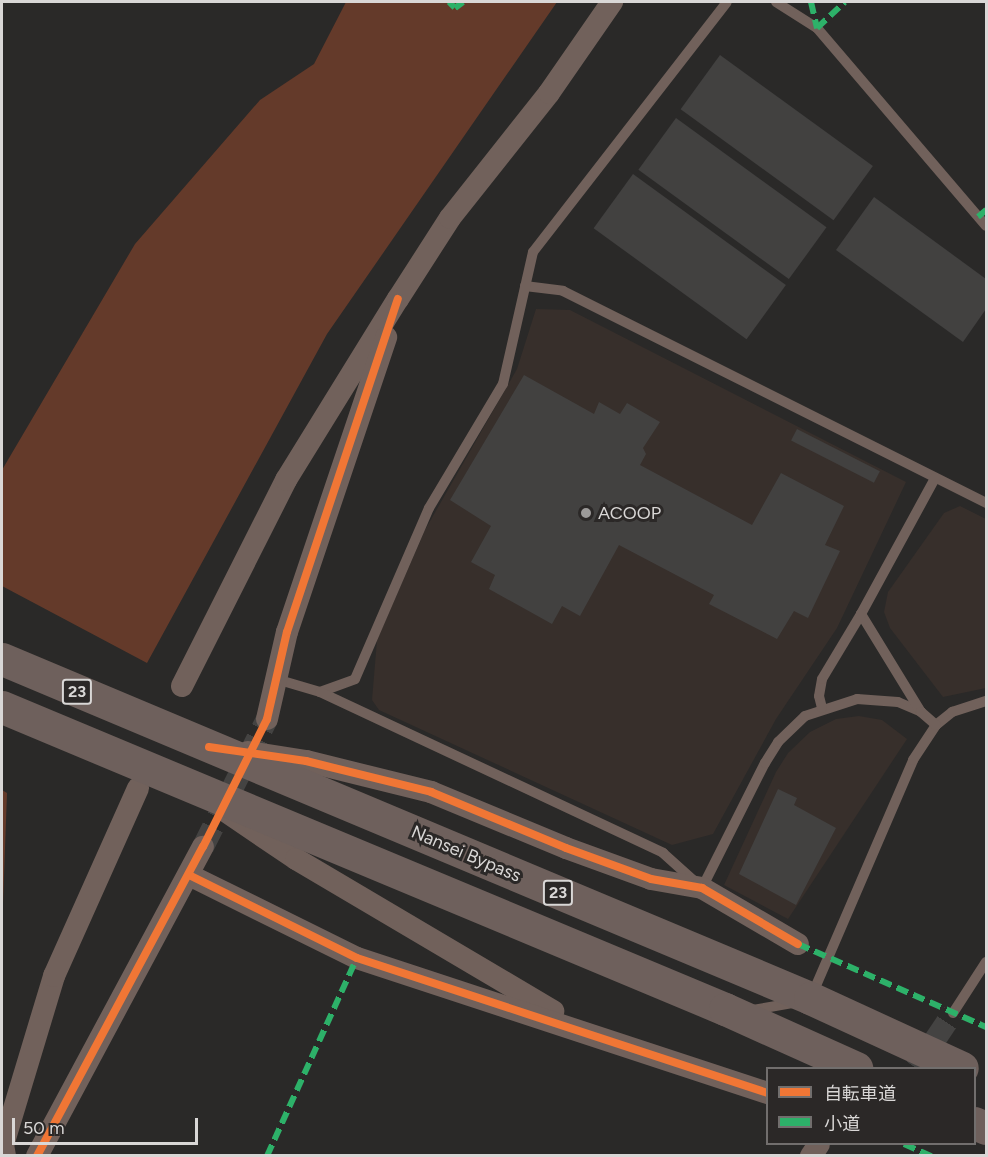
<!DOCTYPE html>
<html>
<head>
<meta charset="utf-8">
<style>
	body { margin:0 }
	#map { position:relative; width:988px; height:1157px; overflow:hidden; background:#2a2928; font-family:Figtree,"Noto Sans JP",sans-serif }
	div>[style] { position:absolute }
	.built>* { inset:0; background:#372f2b }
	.green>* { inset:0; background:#643a2a }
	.building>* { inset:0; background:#424140; transform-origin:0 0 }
	.minor-tunnel>* { height:22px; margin-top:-11px; transform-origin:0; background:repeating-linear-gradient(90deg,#444342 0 22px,transparent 0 33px) }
	.service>* { height:10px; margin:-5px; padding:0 5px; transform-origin:5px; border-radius:5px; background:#71615b }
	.minor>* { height:22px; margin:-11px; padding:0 11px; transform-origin:11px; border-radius:11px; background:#71615b }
	.trunk>* { height:33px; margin:-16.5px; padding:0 16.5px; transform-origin:16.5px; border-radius:16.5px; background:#6e605c }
	.quiet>* { height:6px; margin-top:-3px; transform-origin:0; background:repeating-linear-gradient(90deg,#2db169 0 12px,transparent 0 18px) }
	.cycleway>* { height:8px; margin:-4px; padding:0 4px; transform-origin:4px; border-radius:4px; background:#f07635 }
	.dots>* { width:16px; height:16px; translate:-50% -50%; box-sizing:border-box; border:3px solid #2b2827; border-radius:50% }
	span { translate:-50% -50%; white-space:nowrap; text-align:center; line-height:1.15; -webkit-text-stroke:6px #2b2827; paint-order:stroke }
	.shield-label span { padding:2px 4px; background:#2b2827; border:2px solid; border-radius:4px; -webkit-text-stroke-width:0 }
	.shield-label { font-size:16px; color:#d9d7d6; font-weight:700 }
	.poi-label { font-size:18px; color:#d9d7d6 }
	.left { translate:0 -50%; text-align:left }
	.street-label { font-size:18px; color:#d9d7d6 }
	.frame { position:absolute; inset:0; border:3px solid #d9d7d6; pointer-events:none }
	.legend { position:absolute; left:766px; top:1067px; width:210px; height:78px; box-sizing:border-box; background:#2b2827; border:2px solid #716e6d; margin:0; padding:8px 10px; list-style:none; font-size:18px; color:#d9d7d6 }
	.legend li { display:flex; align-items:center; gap:12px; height:30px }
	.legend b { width:30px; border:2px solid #716e6d }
	.scale { position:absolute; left:12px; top:1118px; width:186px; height:27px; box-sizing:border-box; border:3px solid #d9d7d6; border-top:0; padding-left:8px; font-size:18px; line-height:21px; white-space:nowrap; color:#d9d7d6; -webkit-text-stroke:4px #2b2827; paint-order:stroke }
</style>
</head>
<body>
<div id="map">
	<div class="built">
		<i style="clip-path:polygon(536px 309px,570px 310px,906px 482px,837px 628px,776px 719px,713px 834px,672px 845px,379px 710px,372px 700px,377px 640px,425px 530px,517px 369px)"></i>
		<i style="clip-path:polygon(960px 506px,986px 519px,986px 688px,943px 697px,890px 628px,884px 612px,888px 592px,944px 513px)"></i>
		<i style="clip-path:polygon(859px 716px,882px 720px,907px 739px,788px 919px,724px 885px,776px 772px,788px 753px,810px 732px,836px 719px)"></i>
	</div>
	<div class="green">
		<i style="clip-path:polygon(346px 2px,557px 2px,327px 334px,147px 663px,2px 586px,2px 470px,135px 244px,260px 100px,314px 64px)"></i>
		<i style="clip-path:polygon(2px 790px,7px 793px,2px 931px)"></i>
	</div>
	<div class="building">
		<i style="left:720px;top:55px;width:189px;height:67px;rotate:36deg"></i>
		<i style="left:676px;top:118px;width:186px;height:64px;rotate:36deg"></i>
		<i style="left:633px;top:174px;width:189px;height:67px;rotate:36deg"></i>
		<i style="clip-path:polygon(874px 197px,986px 279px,986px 309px,963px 342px,836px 250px)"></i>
		<i style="clip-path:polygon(524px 375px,594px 414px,599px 402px,620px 414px,627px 403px,660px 422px,643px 448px,646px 454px,640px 465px,752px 525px,781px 473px,844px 506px,825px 545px,840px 551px,808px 618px,794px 611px,777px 639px,709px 604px,714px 595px,619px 545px,580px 616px,562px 606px,552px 624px,489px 589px,495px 575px,471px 562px,491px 526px,450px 500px)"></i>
		<i style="left:797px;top:429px;width:93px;height:13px;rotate:27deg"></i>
		<i style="clip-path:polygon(778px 789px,797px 798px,794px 805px,836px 828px,796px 905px,739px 874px)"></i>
	</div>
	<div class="minor-tunnel">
		<i style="left:203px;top:847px;width:143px;rotate:-63.4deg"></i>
		<i style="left:916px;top:1068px;width:66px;rotate:-56.1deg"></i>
	</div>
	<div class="service">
		<i style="left:776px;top:2px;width:49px;rotate:32.4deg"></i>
		<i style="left:817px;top:28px;width:260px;rotate:49.5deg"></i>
		<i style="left:525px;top:286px;width:38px;rotate:7deg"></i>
		<i style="left:563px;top:291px;width:473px;rotate:26.6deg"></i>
		<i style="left:276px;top:679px;width:46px;rotate:16.5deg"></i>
		<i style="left:320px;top:692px;width:37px;rotate:-20deg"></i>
		<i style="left:355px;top:679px;width:186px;rotate:-66.6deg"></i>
		<i style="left:429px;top:508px;width:144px;rotate:-59.2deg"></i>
		<i style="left:503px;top:384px;width:135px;rotate:-77.2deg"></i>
		<i style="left:533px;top:252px;width:316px;rotate:-52.2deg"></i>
		<i style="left:320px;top:692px;width:379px;rotate:25.1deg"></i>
		<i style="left:663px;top:853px;width:52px;rotate:41.9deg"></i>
		<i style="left:702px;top:888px;width:140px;rotate:-63.3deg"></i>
		<i style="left:765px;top:763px;width:25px;rotate:-58deg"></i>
		<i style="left:778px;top:742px;width:37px;rotate:-44deg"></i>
		<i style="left:805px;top:716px;width:55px;rotate:-18.1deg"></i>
		<i style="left:857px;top:699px;width:41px;rotate:4.2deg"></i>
		<i style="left:898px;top:702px;width:25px;rotate:23deg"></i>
		<i style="left:921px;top:712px;width:115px;rotate:-121.5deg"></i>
		<i style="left:861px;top:614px;width:155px;rotate:-61.4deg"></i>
		<i style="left:822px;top:708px;width:12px;rotate:-104deg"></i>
		<i style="left:819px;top:696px;width:17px;rotate:-80deg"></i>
		<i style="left:822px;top:679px;width:76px;rotate:-59deg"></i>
		<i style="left:936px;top:725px;width:21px;rotate:-39deg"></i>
		<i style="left:952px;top:712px;width:36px;rotate:-18deg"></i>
		<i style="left:812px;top:995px;width:256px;rotate:-66.7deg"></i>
		<i style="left:913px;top:760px;width:42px;rotate:-56.7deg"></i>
		<i style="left:936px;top:725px;width:20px;rotate:-139deg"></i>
		<i style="left:753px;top:1010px;width:47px;rotate:-9.9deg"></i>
		<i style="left:953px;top:1013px;width:61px;rotate:-57.1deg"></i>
	</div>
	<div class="minor">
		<i style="left:182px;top:686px;width:231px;rotate:-63.2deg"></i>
		<i style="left:286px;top:480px;width:213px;rotate:-58.3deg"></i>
		<i style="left:398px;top:299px;width:96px;rotate:-57.3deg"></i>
		<i style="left:450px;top:218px;width:159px;rotate:-51.6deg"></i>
		<i style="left:549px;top:93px;width:111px;rotate:-55.3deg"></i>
		<i style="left:267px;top:719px;width:89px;rotate:-77.1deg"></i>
		<i style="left:287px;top:632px;width:311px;rotate:-71.4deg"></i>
		<i style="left:248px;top:752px;width:59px;rotate:8.8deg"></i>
		<i style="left:306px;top:761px;width:129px;rotate:13.9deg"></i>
		<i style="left:431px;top:792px;width:146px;rotate:22.5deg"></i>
		<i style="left:566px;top:848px;width:90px;rotate:20deg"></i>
		<i style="left:651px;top:879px;width:52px;rotate:10deg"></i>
		<i style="left:702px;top:888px;width:111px;rotate:30.3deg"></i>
		<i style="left:228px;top:813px;width:82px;rotate:34.1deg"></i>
		<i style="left:296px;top:859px;width:299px;rotate:30.6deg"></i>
		<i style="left:189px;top:875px;width:187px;rotate:26.3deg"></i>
		<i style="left:357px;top:958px;width:433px;rotate:18.2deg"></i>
		<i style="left:5px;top:1156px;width:11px;rotate:-100deg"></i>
		<i style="left:3px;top:1145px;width:177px;rotate:-73.2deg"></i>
		<i style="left:54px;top:976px;width:206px;rotate:-65.9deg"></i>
		<i style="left:37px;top:1156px;width:351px;rotate:-61.8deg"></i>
		<i style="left:811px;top:1156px;width:14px;rotate:-56deg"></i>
	</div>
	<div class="trunk">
		<i style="left:2px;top:659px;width:876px;rotate:22.76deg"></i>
		<i style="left:810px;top:998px;width:167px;rotate:24.7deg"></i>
		<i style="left:2px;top:707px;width:784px;rotate:22.67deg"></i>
		<i style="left:725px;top:1009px;width:144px;rotate:24.2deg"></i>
		<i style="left:974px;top:1123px;width:13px;rotate:23deg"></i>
	</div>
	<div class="quiet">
		<i style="left:449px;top:2px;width:8px;rotate:45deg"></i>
		<i style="left:455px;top:8px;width:10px;rotate:-37deg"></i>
		<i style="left:811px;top:2px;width:27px;rotate:77deg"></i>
		<i style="left:817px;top:28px;width:38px;rotate:-43deg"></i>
		<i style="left:978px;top:217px;width:11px;rotate:-41deg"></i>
		<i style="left:798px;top:944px;width:206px;rotate:23.8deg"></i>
		<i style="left:904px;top:1144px;width:30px;rotate:24deg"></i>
		<i style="left:267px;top:1156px;width:217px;rotate:-65.6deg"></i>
	</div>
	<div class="cycleway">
		<i style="left:209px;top:747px;width:98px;rotate:8.2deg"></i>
		<i style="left:306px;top:761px;width:129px;rotate:13.9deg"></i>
		<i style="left:431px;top:792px;width:146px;rotate:22.5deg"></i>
		<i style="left:566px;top:848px;width:90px;rotate:20deg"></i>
		<i style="left:651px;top:879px;width:52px;rotate:10deg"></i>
		<i style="left:702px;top:888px;width:111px;rotate:30.3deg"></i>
		<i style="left:189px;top:875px;width:187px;rotate:26.3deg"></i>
		<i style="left:357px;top:958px;width:433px;rotate:18.2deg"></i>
		<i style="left:37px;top:1156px;width:351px;rotate:-61.8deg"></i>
		<i style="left:203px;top:847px;width:143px;rotate:-63.4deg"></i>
		<i style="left:267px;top:719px;width:89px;rotate:-77.1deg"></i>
		<i style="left:287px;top:632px;width:351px;rotate:-71.6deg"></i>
	</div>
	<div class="dots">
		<i style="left:586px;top:513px;background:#9c9a99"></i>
	</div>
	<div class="shield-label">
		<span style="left:77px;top:692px">23</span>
		<span style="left:558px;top:893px">23</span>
	</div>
	<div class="poi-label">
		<span class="left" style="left:598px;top:513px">ACOOP</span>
	</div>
	<div class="street-label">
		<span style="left:466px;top:854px;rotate:23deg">Nansei Bypass</span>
	</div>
	<div class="frame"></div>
	<ul class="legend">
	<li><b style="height:8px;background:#f07635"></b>自転車道</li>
	<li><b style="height:8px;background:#2db169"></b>小道</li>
	</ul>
	<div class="scale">50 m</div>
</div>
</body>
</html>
